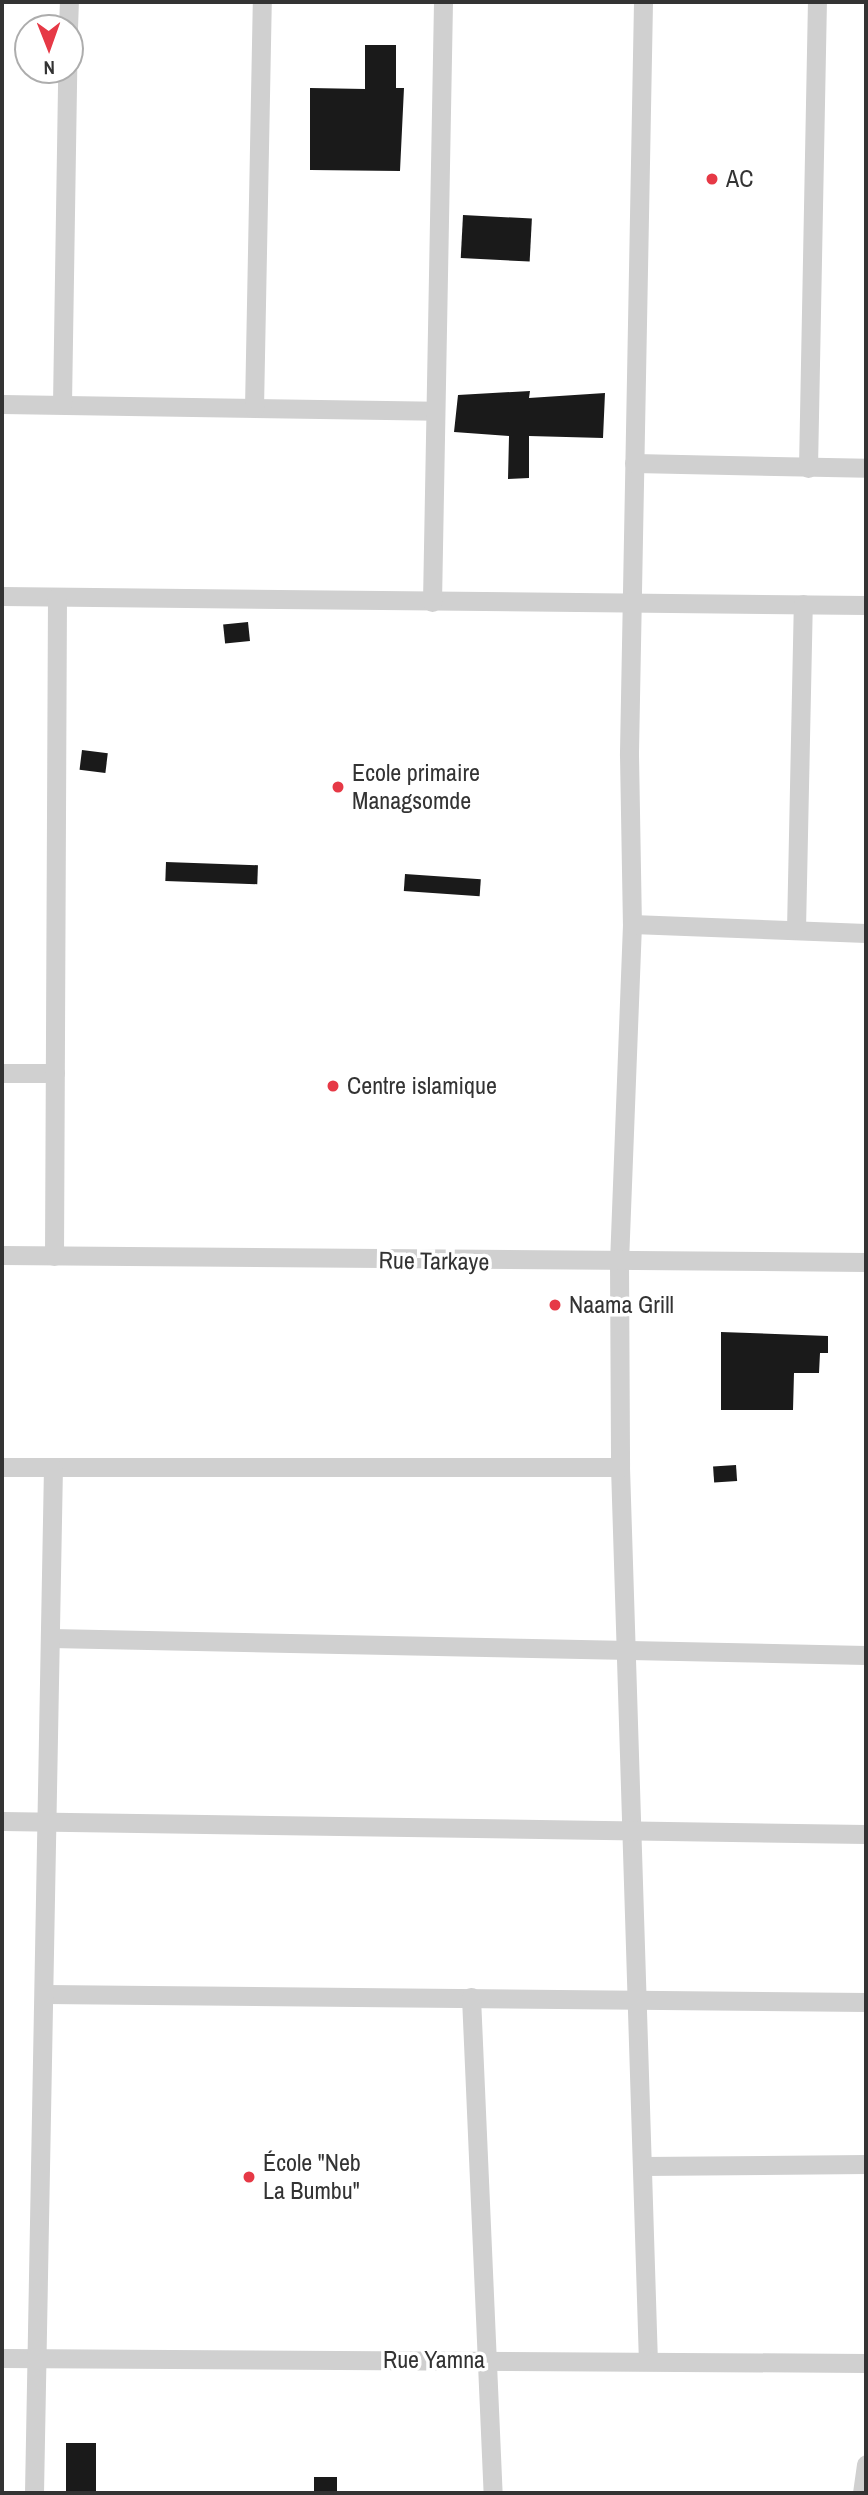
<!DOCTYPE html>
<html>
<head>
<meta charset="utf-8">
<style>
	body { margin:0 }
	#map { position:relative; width:868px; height:2495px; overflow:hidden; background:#fff; font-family:"Archivo Narrow",sans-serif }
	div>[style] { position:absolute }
	.building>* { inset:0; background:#1a1a1a; transform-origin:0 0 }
	.street>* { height:19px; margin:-9.5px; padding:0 9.5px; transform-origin:9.5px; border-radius:9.5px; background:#d0d0d0 }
	.dots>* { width:19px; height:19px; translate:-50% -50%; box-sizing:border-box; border:4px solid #fff; border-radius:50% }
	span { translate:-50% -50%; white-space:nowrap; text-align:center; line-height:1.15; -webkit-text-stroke:7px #fff; paint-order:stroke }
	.poi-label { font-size:24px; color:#333 }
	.left { translate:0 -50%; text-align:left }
	.street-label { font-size:24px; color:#333 }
	.frame { position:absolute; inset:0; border:4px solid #333; pointer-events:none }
	.north { position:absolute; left:14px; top:14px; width:70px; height:70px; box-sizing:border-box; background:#fff; border:2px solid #adadad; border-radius:50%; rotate:179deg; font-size:19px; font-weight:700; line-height:28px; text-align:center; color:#333 }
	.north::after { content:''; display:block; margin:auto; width:24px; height:32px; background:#e63946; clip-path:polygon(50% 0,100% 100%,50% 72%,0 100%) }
</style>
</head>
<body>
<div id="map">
	<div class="building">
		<i style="clip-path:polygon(365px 45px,396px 45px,396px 88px,404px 88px,400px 171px,310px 170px,310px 88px,365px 89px)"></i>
		<i style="left:463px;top:215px;width:69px;height:43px;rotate:3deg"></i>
		<i style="clip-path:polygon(530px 391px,529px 398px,605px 393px,603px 438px,529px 436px,529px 478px,508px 479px,509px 436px,454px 432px,458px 395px)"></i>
		<i style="left:248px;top:622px;width:19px;height:25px;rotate:84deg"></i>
		<i style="left:82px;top:750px;width:26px;height:20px;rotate:7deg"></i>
		<i style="left:166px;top:862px;width:92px;height:19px;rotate:2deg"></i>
		<i style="left:405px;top:874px;width:76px;height:17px;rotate:4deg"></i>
		<i style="clip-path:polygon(721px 1332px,828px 1336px,828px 1353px,820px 1353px,819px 1373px,794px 1373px,793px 1410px,721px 1410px)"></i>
		<i style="left:736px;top:1465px;width:16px;height:23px;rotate:86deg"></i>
		<i style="left:66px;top:2443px;width:30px;height:50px"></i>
		<i style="left:314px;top:2477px;width:23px;height:16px"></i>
	</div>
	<div class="street">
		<i style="left:643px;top:2px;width:753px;rotate:91.07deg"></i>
		<i style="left:629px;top:755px;width:169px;rotate:89deg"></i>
		<i style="left:632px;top:924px;width:339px;rotate:92.2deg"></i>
		<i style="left:619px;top:1263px;width:204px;rotate:89.7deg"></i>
		<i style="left:620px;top:1467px;width:894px;rotate:88.21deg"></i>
		<i style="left:68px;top:28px;width:26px;rotate:-88deg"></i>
		<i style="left:2px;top:404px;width:433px;rotate:0.9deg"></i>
		<i style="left:62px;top:404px;width:334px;rotate:-89.1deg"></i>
		<i style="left:254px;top:408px;width:406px;rotate:-88.9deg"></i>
		<i style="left:634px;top:463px;width:232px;rotate:1.2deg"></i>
		<i style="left:808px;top:468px;width:466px;rotate:-88.9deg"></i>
		<i style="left:2px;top:596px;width:864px;rotate:0.6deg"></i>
		<i style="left:432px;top:602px;width:600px;rotate:-88.95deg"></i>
		<i style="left:632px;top:924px;width:234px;rotate:2.2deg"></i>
		<i style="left:796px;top:930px;width:326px;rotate:-88.8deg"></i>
		<i style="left:2px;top:1073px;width:53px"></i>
		<i style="left:2px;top:1255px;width:864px;rotate:0.46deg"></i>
		<i style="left:54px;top:1256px;width:659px;rotate:-89.74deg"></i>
		<i style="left:2px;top:1467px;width:618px"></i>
		<i style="left:51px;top:1638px;width:815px;rotate:1.19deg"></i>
		<i style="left:2px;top:1821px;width:864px;rotate:0.86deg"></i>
		<i style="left:45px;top:1994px;width:821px;rotate:0.56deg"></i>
		<i style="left:471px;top:1997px;width:496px;rotate:87.5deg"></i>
		<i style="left:643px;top:2166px;width:223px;rotate:-0.5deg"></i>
		<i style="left:2px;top:2358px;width:864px;rotate:0.33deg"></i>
		<i style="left:34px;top:2493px;width:1025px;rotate:-88.94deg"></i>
		<i style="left:862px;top:2493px;width:29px;rotate:-82deg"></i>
	</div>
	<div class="dots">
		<i style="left:712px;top:179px;background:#e63946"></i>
		<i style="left:338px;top:787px;background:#e63946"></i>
		<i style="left:333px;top:1086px;background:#e63946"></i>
		<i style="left:555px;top:1305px;background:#e63946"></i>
		<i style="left:249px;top:2177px;background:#e63946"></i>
	</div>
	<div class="poi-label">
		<span class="left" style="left:726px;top:179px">AC</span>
		<span class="left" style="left:352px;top:787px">Ecole primaire<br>Managsomde</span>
		<span class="left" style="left:347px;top:1086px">Centre islamique</span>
		<span class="left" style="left:569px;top:1305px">Naama Grill</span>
		<span class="left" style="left:263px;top:2177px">École "Neb<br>La Bumbu"</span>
	</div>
	<div class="street-label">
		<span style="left:434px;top:1261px;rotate:1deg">Rue Tarkaye</span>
		<span style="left:434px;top:2360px">Rue Yamna</span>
	</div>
	<div class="frame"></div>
	<div class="north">N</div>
</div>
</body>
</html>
